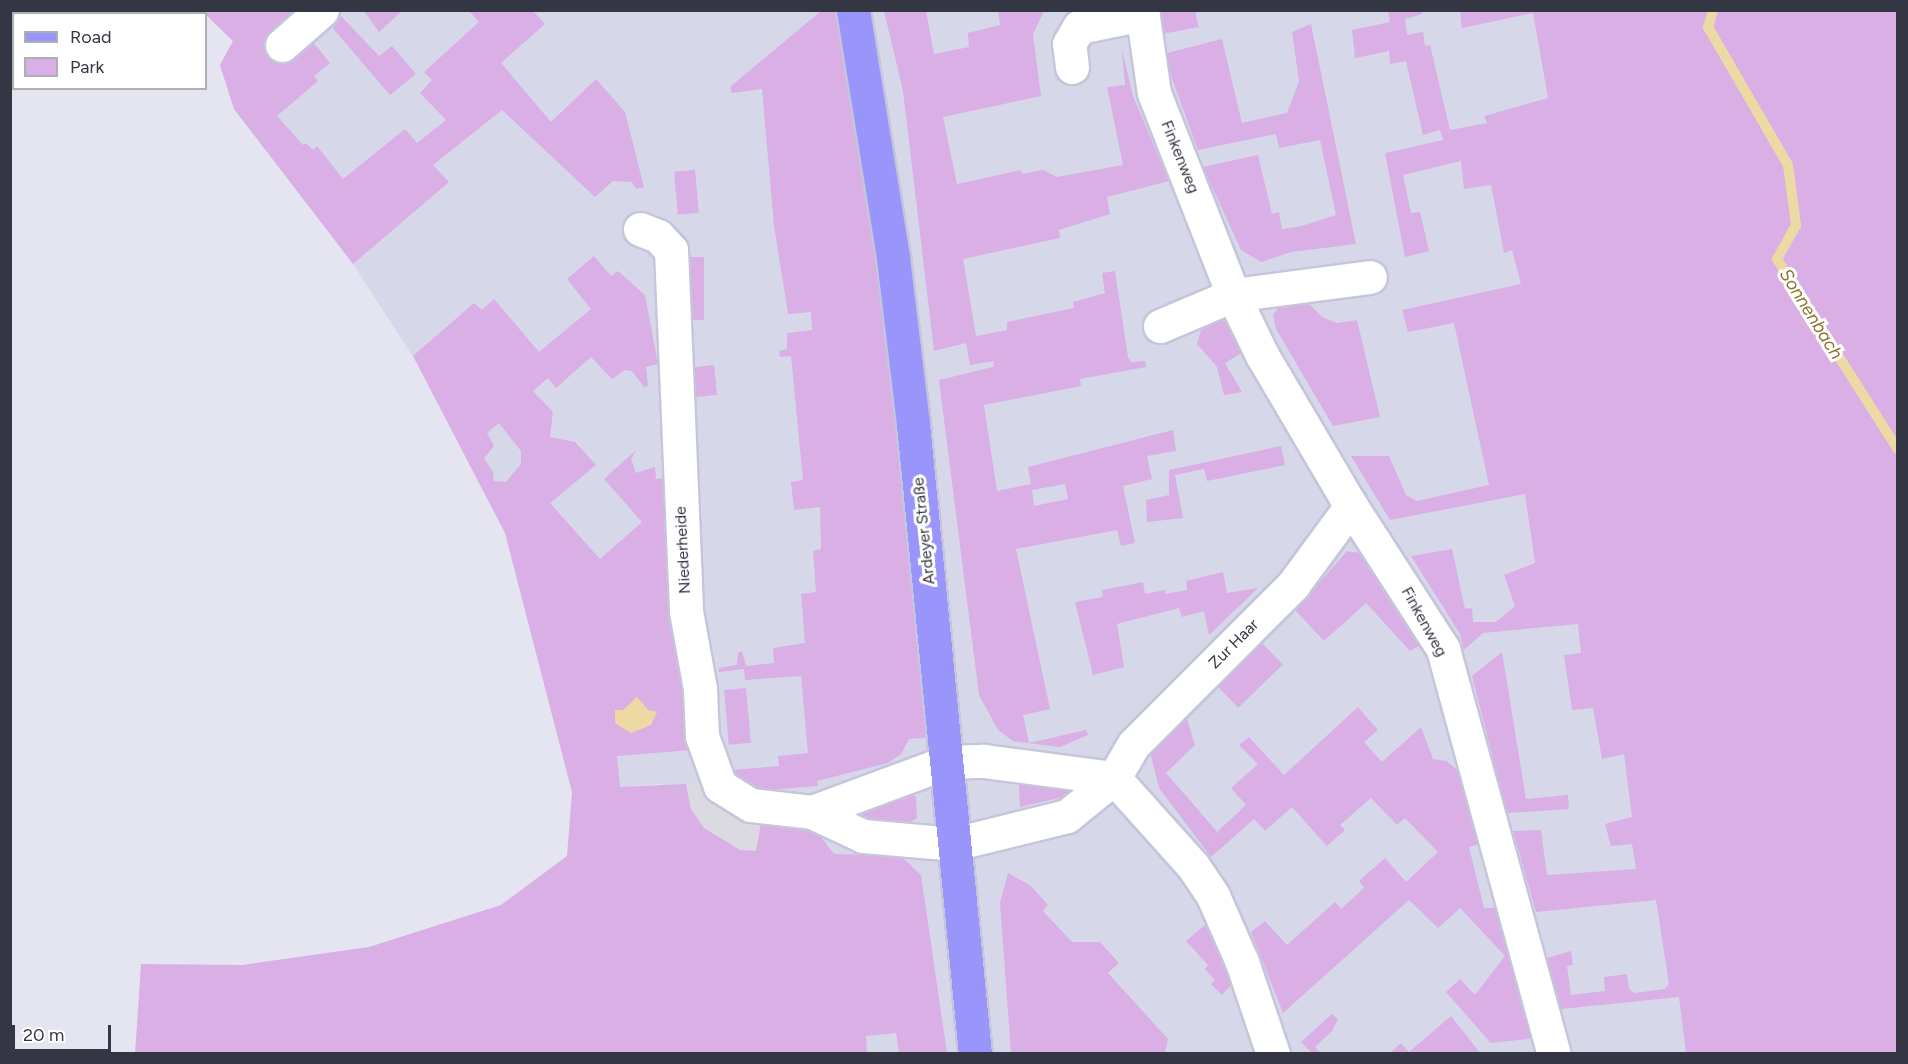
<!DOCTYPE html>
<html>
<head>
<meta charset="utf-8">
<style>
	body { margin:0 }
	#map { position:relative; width:1908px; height:1064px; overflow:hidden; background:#e5e5f2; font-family:Figtree,sans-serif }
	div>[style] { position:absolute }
	.residential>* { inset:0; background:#d7d7ea }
	.green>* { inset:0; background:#d9afe5; transform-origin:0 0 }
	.parking>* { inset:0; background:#dadae0 }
	.water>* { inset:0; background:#edd9a3 }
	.stream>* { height:10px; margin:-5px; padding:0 5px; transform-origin:5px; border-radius:5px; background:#edd9a3 }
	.roads { filter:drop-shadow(2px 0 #c5c5db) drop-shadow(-2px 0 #c5c5db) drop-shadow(0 2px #c5c5db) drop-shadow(0 -2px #c5c5db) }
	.minor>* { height:33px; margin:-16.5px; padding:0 16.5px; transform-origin:16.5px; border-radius:16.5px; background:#fff }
	.major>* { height:33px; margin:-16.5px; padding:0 16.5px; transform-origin:16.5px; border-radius:16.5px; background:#9995fa }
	span { translate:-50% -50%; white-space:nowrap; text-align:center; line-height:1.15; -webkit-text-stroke:6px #fff; paint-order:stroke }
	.street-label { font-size:16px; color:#353644 }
	.water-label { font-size:18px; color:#8c742b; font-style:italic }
	.frame { position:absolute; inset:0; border:12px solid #353644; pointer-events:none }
	.legend { position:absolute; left:12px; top:12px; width:195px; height:78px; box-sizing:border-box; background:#fff; border:2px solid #aeafb4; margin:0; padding:8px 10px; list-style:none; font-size:18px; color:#353644 }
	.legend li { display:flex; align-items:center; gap:12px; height:30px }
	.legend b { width:30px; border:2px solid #aeafb4 }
	.scale { position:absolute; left:12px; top:1025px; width:99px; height:27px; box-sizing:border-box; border:3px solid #353644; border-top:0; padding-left:8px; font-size:18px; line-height:21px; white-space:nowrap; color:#353644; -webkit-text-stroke:4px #fff; paint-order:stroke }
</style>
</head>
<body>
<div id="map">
	<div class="residential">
		<i style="clip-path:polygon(202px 11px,1614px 11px,1787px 1053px,668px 1053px,662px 784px,572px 792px,505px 533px,428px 380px,340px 244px,234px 109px,220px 65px,233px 41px)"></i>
	</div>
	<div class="green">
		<i style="clip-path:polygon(202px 11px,299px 11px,282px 45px,292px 58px,312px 41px,330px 63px,314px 76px,318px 81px,277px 116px,303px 145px,306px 143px,313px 150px,317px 146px,343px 179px,405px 129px,417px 143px,446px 120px,420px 93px,432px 80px,424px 72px,479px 22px,469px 11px,533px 11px,545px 24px,501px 63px,551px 122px,596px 79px,625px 112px,644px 187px,636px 189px,632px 182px,613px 181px,595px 197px,502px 110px,433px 165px,449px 182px,353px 264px,234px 109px,220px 65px,233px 41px)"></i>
		<i style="clip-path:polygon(364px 11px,402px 11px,379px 32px)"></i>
		<i style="clip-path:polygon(821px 11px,853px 11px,944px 736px,909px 739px,901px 754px,888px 763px,817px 781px,818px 786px,766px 790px,749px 787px,732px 770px,779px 766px,778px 756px,808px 753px,801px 676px,745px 680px,744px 669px,719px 672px,719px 668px,737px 665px,738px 653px,742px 651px,746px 666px,774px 663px,773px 648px,805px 643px,801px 594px,816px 592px,813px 551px,821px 549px,820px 507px,794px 510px,791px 482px,803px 480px,791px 356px,780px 357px,779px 351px,787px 349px,787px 333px,812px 330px,811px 312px,788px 314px,774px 226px,762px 89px,732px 93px,730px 87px)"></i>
		<i style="clip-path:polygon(evenodd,884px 11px,926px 11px,934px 54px,969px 47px,968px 33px,1000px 25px,998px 11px,1044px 11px,1033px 34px,1041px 96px,943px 117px,957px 184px,1021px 170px,1022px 174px,1043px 170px,1057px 177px,1123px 165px,1107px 87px,1125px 85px,1122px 50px,1133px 96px,1169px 181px,1107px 197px,1110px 214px,1059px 230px,1060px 238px,963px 259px,976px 336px,1007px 330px,1007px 322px,1074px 308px,1073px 302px,1105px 293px,1102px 273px,1115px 271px,1128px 357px,1131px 362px,1145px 361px,1146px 367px,1080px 379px,1081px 386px,984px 405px,997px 491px,1031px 484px,1028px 467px,1173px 430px,1176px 451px,1147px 456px,1152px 479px,1123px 486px,1135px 543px,1121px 546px,1117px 530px,1016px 549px,1050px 709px,1023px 715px,1029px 743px,1086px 730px,1088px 735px,1060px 747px,1013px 741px,998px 730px,979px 695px,939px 380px,993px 367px,994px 361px,970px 365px,966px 343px,934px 351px,903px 91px,884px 11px,1065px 484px,1068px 499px,1034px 506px,1032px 490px,1065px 484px)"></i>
		<i style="clip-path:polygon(1162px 11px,1203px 10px,1203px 11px,1195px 13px,1199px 27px,1162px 34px)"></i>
		<i style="clip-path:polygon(1388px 11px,1421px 11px,1422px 14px,1405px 19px,1407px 35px,1423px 32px,1425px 46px,1430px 45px,1450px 130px,1487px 123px,1484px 116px,1548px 98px,1533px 13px,1462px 28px,1460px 11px,1897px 11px,1897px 1053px,1686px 1053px,1679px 997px,1561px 1009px,1547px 958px,1571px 951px,1573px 965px,1567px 966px,1571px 995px,1605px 991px,1604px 977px,1627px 974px,1629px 989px,1635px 993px,1665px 989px,1669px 984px,1656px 900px,1536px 912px,1513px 831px,1541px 830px,1547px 875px,1636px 869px,1632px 844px,1611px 846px,1605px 824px,1632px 817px,1624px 754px,1602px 759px,1593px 708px,1572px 710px,1564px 655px,1581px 653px,1578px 624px,1483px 633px,1464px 650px,1460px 634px,1411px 556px,1452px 549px,1465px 609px,1472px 608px,1473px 622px,1496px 622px,1515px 606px,1504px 575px,1535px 563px,1525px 494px,1390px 520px,1351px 456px,1389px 456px,1406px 495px,1417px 501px,1489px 485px,1454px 323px,1408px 332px,1402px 310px,1521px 284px,1512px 250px,1504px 253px,1491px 185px,1464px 189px,1461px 161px,1403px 175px,1411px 213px,1420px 212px,1429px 251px,1405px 257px,1385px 153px,1443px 140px,1440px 130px,1423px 135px,1406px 61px,1390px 64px,1389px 51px,1355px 58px,1352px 30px,1390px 22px)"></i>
		<i style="clip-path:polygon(341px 16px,379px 56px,392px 46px,416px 74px,390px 95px,330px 25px)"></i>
		<i style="clip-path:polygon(1311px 24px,1356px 244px,1291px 252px,1261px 262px,1241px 250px,1203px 167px,1258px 155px,1272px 214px,1279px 212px,1282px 229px,1302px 226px,1336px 215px,1320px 140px,1279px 148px,1276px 134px,1198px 150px,1163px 54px,1222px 39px,1242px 123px,1287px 113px,1299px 81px,1292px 32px)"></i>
		<i style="left:695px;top:170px;width:43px;height:21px;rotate:85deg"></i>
		<i style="clip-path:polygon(evenodd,594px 256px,611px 276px,618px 271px,645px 295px,658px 364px,646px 367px,648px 386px,644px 387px,632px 371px,625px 370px,612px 379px,591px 357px,556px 388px,548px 378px,533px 391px,553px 412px,550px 437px,575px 442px,596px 465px,550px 503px,600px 559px,642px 522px,604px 479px,636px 450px,631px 459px,636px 473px,655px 467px,656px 479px,673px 476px,669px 622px,681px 665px,692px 750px,617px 756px,620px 787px,686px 784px,691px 809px,810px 823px,834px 854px,901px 856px,921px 875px,947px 1053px,899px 1053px,896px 1033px,866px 1036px,867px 1054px,135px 1054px,141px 964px,242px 965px,369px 947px,501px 905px,567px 856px,572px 792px,505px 533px,413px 356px,474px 303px,482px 310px,494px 299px,539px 352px,591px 309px,567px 279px,594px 256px,499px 423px,521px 451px,521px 464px,506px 482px,493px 481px,494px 474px,484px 458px,494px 446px,487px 433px,499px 423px)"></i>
		<i style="left:682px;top:257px;width:22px;height:63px"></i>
		<i style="clip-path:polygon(1285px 300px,1305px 300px,1322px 317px,1337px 323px,1357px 320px,1380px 417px,1333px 426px,1276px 329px,1273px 315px)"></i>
		<i style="clip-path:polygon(1218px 318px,1227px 323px,1245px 351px,1225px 363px,1242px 392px,1224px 395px,1217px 367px,1197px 344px,1203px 324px)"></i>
		<i style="left:714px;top:365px;width:30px;height:23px;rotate:84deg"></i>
		<i style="clip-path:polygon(1281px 446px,1285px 465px,1207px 481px,1204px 469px,1175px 475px,1183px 518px,1147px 522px,1146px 500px,1169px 495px,1169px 470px)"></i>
		<i style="clip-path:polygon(1347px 551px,1364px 554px,1424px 643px,1410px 651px,1366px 603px,1324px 641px,1295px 610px)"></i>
		<i style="clip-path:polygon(1223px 572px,1227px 593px,1258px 588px,1209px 635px,1204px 611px,1182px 617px,1179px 608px,1117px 624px,1124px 667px,1093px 675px,1075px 602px,1103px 597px,1102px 590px,1143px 582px,1145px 594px,1165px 590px,1165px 594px,1187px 590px,1186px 581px)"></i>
		<i style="left:1262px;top:643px;width:30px;height:62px;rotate:46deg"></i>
		<i style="clip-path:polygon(1502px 652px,1526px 799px,1568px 795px,1569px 809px,1507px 813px,1472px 676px)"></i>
		<i style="left:746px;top:688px;width:55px;height:22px;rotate:85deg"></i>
		<i style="clip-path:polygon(1358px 707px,1378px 730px,1364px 742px,1382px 762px,1421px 727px,1433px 759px,1446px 761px,1464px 775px,1483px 843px,1469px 847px,1484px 908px,1502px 908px,1537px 1038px,1491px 1043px,1446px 992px,1460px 979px,1475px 995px,1505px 956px,1460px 908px,1438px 928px,1409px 900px,1283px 1013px,1251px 932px,1265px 921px,1287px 945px,1335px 902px,1341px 909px,1364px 888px,1359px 881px,1385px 858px,1406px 882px,1438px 852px,1405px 818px,1397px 825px,1371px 798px,1340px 825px,1345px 830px,1327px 846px,1292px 807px,1265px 831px,1254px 819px,1211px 857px,1159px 788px,1151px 756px,1157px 742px,1186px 716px,1195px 745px,1166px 773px,1220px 835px,1218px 831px,1246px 805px,1231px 788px,1258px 764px,1239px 745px,1249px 737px,1284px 775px)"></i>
		<i style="clip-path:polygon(1053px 781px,1071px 782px,1076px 794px,1020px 807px,1019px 785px)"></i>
		<i style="clip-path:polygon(906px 790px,916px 797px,917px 818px,905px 826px,851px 822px,848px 808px)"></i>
		<i style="clip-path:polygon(1008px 873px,1031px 886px,1048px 905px,1043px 911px,1072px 942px,1100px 942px,1119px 963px,1108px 973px,1168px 1039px,1165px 1053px,1011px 1053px,1000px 903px)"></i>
		<i style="clip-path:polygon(1206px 924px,1232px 984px,1222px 995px,1211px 984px,1215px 980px,1205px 969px,1208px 965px,1186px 941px)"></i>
		<i style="clip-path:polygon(1332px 1014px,1338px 1019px,1332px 1031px,1315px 1047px,1321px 1053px,1312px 1053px,1301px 1042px)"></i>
		<i style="clip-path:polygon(1451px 1016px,1480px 1053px,1390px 1053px,1401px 1043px,1409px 1052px)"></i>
	</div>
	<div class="parking">
		<i style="clip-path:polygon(715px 776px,764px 806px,756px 851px,740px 850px,704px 828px,691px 809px,686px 784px)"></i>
	</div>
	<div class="water">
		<i style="clip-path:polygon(637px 697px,648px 710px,657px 712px,651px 725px,631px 733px,615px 723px,615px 710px,623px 710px)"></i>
	</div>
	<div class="stream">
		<i style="left:1713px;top:10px;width:18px;rotate:106deg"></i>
		<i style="left:1708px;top:27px;width:160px;rotate:59.9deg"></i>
		<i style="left:1788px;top:165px;width:61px;rotate:82.4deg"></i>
		<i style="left:1796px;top:225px;width:39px;rotate:119deg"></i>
		<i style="left:1777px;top:259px;width:226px;rotate:57.6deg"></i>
	</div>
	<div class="roads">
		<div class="minor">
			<i style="left:1142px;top:10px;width:84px;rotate:81.8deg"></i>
			<i style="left:1154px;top:93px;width:217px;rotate:68.6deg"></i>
			<i style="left:1233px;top:295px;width:67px;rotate:64.2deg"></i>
			<i style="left:1262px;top:355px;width:175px;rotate:59.5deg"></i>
			<i style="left:1351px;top:506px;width:170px;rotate:57.2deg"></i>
			<i style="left:1443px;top:649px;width:420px;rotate:74.7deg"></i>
			<i style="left:282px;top:45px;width:53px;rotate:-41.2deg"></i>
			<i style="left:1072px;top:67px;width:23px;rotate:-97deg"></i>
			<i style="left:1069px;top:44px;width:20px;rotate:-60deg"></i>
			<i style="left:1079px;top:27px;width:65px;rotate:-11.5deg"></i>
			<i style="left:640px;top:229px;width:19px;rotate:21deg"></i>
			<i style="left:658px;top:236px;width:19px;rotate:47deg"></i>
			<i style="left:671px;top:250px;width:361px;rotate:87.6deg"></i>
			<i style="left:686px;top:611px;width:79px;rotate:79.8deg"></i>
			<i style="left:700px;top:689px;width:47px;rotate:87.6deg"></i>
			<i style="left:702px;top:736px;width:53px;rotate:70.2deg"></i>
			<i style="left:720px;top:786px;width:36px;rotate:32deg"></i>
			<i style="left:751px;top:805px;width:61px;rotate:6.5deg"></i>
			<i style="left:812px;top:812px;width:56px;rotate:25.2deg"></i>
			<i style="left:863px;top:836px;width:91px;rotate:5deg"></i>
			<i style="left:954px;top:844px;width:116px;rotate:-13.9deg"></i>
			<i style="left:1067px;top:816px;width:60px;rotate:-39deg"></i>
			<i style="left:1114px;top:778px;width:39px;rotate:-60deg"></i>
			<i style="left:1134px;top:744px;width:225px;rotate:-45deg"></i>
			<i style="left:1293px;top:585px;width:98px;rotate:-53.7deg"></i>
			<i style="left:1160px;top:326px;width:79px;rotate:-23deg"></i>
			<i style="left:1233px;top:295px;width:138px;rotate:-7.5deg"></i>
			<i style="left:812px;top:812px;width:144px;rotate:-20.3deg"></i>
			<i style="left:947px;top:762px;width:37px;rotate:-2deg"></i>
			<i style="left:984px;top:761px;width:131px;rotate:7.5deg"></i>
			<i style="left:1114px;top:778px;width:118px;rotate:48.1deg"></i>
			<i style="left:1193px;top:866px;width:36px;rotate:56deg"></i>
			<i style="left:1213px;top:896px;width:72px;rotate:66.3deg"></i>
			<i style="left:1242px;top:962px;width:97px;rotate:71.4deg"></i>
		</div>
		<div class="major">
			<i style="left:853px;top:10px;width:251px;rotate:80.8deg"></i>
			<i style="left:893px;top:258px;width:167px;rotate:83.1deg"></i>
			<i style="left:913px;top:424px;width:633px;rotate:84.38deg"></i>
		</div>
	</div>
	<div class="street-label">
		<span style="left:1180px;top:157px;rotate:68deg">Finkenweg</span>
		<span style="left:924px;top:531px;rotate:-96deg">Ardeyer Straße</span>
		<span style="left:683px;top:550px;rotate:-93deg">Niederheide</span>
		<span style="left:1424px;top:622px;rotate:61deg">Finkenweg</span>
		<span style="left:1234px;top:644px;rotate:-45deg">Zur Haar</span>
	</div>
	<div class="water-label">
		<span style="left:1811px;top:314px;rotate:58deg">Sonnenbach</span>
	</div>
	<div class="frame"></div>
	<ul class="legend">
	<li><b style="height:8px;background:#9995fa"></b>Road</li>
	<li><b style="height:16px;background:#d9afe5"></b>Park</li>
	</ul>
	<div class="scale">20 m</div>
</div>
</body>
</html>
